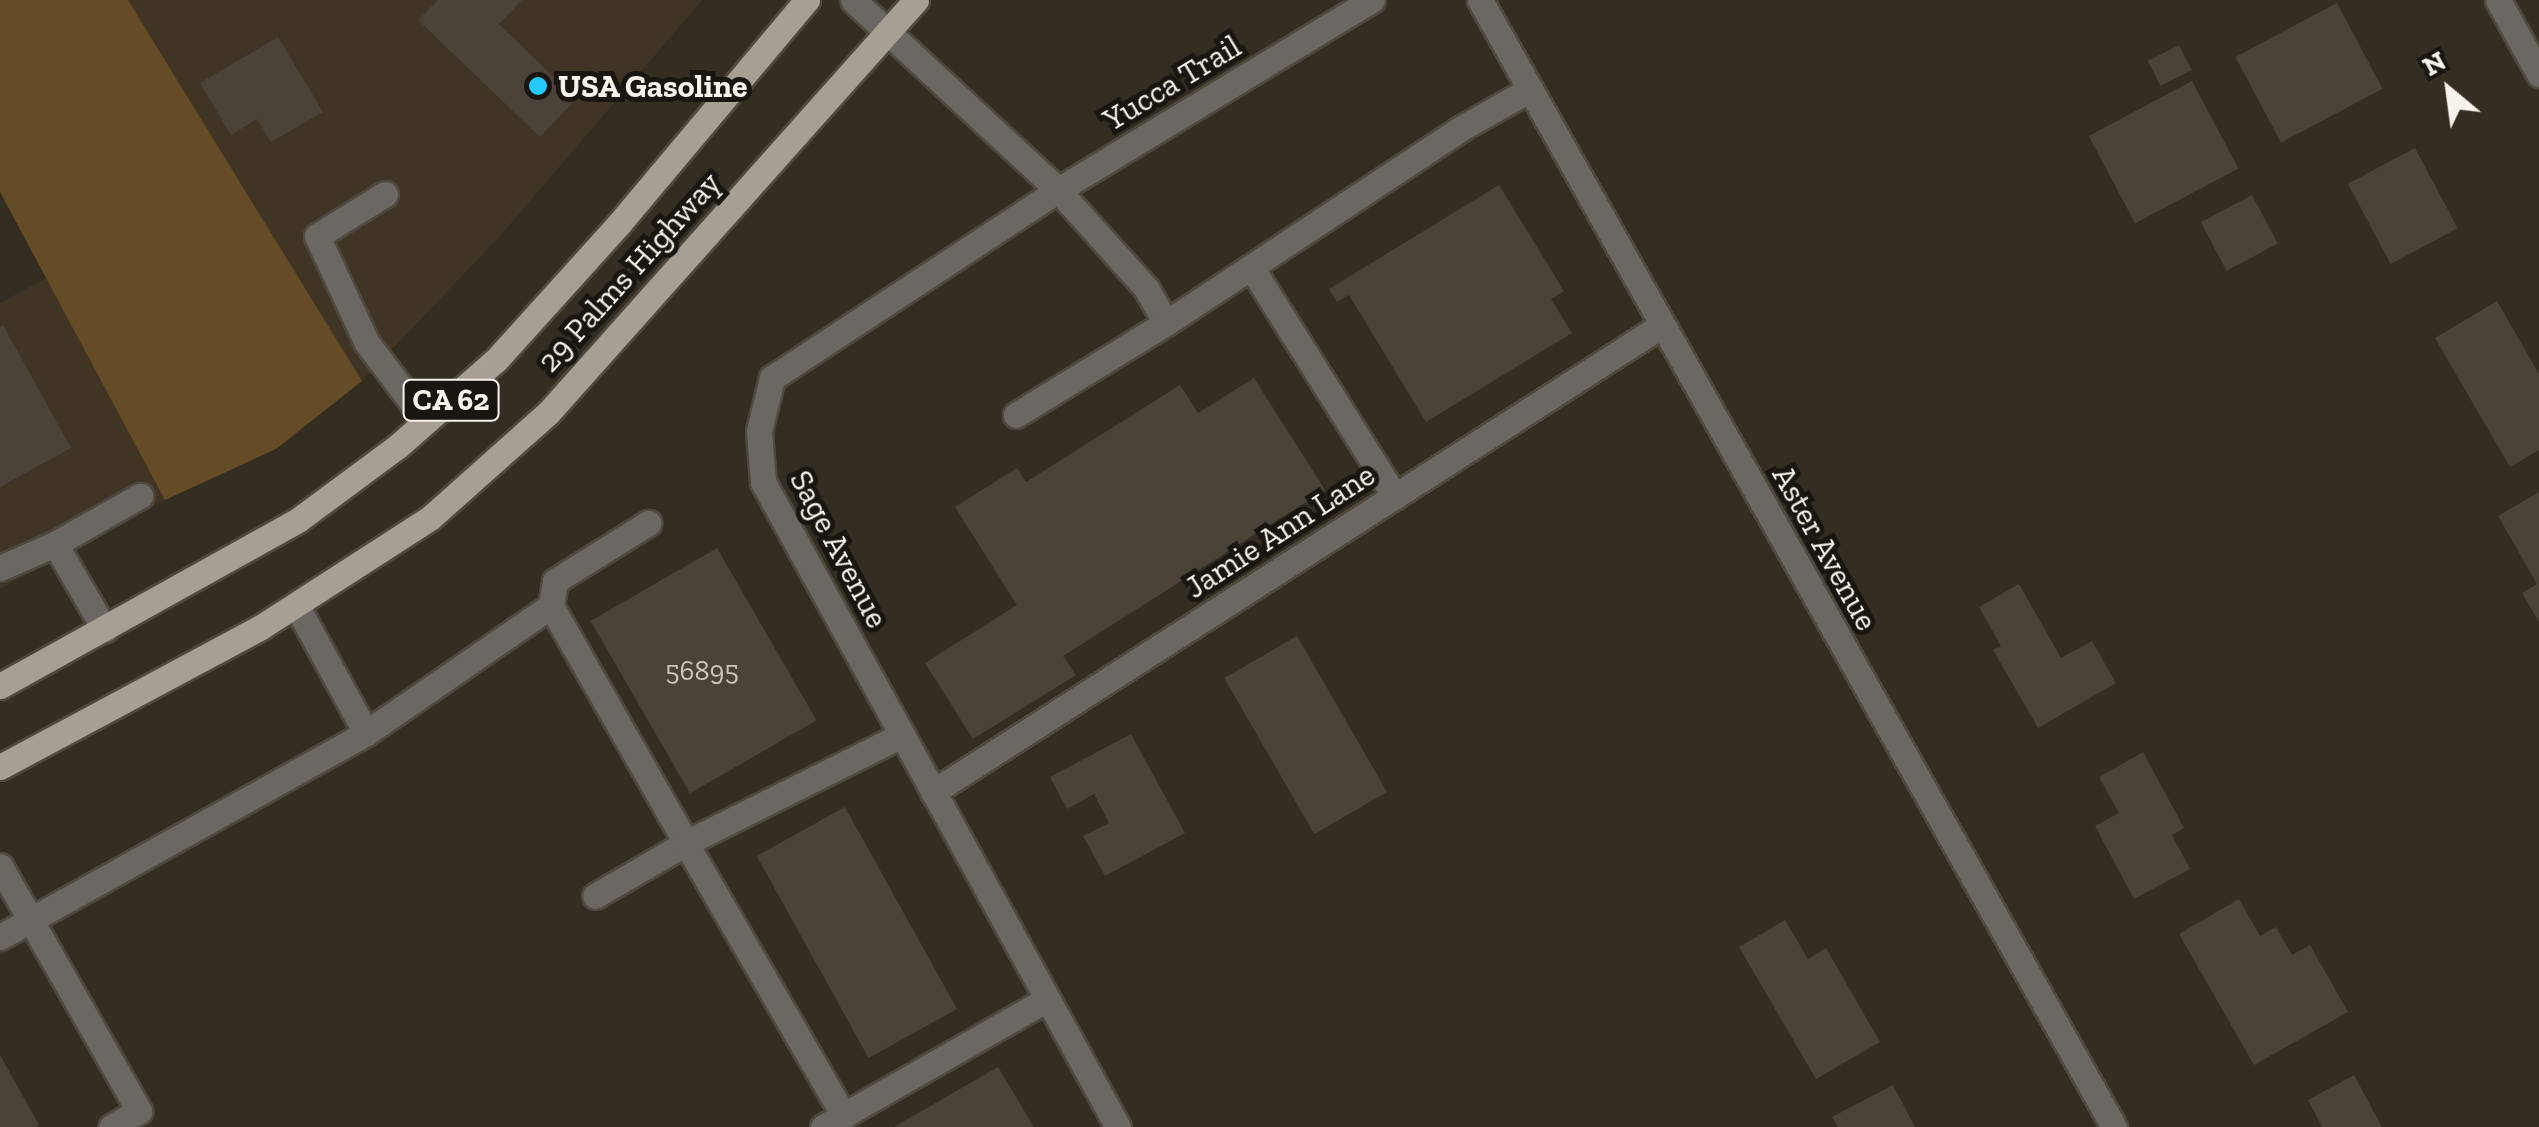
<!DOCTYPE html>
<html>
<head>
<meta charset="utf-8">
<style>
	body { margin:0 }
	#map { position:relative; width:2539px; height:1127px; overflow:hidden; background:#342d22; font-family:"Zilla Slab",serif }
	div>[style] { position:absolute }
	.built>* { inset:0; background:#403524 }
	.green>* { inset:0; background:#644c26 }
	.building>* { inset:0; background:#4b4338; transform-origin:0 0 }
	.roads { filter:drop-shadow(2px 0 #4f493e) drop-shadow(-2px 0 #4f493e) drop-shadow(0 2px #4f493e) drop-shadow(0 -2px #4f493e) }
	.minor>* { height:25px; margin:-12.5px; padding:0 12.5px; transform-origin:12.5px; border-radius:12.5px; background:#6b6762 }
	.major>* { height:25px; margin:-12.5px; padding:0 12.5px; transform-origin:12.5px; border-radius:12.5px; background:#a79f94 }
	.dots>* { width:28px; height:28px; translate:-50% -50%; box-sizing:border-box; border:5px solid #191611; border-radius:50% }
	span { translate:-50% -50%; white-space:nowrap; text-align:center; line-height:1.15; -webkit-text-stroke:10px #191611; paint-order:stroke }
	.number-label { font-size:28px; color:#ccc6be }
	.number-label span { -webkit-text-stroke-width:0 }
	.shield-label span { padding:2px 8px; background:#191611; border:2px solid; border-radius:8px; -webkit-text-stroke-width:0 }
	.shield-label { font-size:30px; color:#f7f2eb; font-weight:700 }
	.street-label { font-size:32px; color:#f7f2eb }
	.poi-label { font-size:32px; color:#f7f2eb; font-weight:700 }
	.left { translate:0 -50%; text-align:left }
	.north { position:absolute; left:2399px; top:40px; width:100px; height:100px; -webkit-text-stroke:8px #191611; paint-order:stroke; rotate:331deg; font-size:28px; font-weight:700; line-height:40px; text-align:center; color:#f7f2eb }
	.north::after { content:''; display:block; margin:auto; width:35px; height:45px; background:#f7f2eb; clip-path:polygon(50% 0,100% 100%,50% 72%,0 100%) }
</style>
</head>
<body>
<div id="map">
	<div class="built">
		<i style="clip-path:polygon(128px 0,702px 0,499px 237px,362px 381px)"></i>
		<i style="clip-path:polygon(50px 276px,165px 500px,0 589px,0 303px)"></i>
	</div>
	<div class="green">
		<i style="clip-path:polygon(0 0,128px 0,362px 381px,276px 449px,165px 500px,0 192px)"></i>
	</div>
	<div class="building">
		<i style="clip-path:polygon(438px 0,522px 0,499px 24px,576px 99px,540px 137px,418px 20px)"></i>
		<i style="left:2337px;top:3px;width:97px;height:115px;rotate:62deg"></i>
		<i style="clip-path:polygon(278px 37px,323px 112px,271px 142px,257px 119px,231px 135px,200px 83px)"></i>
		<i style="left:2179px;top:45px;width:28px;height:35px;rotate:63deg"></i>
		<i style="left:2192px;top:81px;width:99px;height:117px;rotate:62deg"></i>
		<i style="left:2415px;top:148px;width:91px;height:76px;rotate:62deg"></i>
		<i style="clip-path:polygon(1499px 185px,1564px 291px,1551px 299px,1572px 333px,1426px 422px,1349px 295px,1337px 302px,1329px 289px)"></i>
		<i style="left:2252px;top:195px;width:55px;height:58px;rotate:62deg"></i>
		<i style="clip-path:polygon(2497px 301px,2539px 374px,2539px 450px,2510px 467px,2435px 338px)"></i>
		<i style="clip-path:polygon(3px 325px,71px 448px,0 487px,0 327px)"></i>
		<i style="clip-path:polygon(1254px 378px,1325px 490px,1063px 656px,1076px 675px,973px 739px,925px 663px,1017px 605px,955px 507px,1017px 468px,1026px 482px,1180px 385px,1198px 413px)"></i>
		<i style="clip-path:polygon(2539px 492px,2539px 622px,2522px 593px,2537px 584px,2498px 516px)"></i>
		<i style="left:717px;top:548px;width:199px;height:146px;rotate:60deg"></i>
		<i style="clip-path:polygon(2019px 584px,2061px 658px,2092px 641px,2116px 683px,2038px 728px,1993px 650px,2001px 646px,1979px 607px)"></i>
		<i style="left:1297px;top:636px;width:180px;height:84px;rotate:60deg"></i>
		<i style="clip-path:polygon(1131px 734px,1185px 833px,1105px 876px,1083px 836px,1109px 823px,1094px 794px,1067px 809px,1050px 777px)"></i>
		<i style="clip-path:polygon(2143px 752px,2184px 828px,2172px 835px,2190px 869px,2134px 899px,2095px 826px,2119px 813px,2099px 777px)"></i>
		<i style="left:845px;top:807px;width:231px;height:101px;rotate:61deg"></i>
		<i style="clip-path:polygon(2239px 899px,2260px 936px,2276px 927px,2292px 955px,2310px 945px,2348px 1012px,2254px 1065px,2179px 934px)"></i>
		<i style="clip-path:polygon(1785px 920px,1808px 959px,1826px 948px,1880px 1042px,1816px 1079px,1739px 947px)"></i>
		<i style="clip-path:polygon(0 1055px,39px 1125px,36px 1127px,0 1127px)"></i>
		<i style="clip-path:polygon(998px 1067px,1034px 1127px,894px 1127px)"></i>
		<i style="clip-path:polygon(2354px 1075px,2382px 1127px,2322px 1127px,2308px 1100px)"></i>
		<i style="clip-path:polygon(1893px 1085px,1915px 1127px,1838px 1127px,1832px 1117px)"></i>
	</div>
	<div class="roads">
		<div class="minor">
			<i style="left:853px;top:0;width:280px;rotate:42.8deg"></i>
			<i style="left:1058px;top:190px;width:132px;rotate:48.1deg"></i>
			<i style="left:1146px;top:288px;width:40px;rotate:60.3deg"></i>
			<i style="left:1166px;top:323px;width:176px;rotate:148.5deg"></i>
			<i style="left:1480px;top:0;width:1293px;rotate:60.64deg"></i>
			<i style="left:2498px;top:0;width:85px;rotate:61deg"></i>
			<i style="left:385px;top:194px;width:80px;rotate:148.3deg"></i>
			<i style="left:317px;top:236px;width:118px;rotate:65deg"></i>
			<i style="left:367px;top:343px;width:98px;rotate:52.9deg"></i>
			<i style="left:1251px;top:267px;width:271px;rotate:57.9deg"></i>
			<i style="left:1166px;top:323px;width:352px;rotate:-33.4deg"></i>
			<i style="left:1460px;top:129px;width:79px;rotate:-29.5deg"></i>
			<i style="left:55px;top:544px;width:98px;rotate:-29.5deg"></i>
			<i style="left:0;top:568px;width:60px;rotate:-23.6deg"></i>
			<i style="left:55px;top:544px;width:99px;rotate:59.8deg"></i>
			<i style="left:296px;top:605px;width:146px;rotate:61.3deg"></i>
			<i style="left:551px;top:606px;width:25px;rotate:-81deg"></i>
			<i style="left:555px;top:581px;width:110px;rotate:-31.9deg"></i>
			<i style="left:933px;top:792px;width:866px;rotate:-32.64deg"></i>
			<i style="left:0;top:866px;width:282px;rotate:60.4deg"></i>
			<i style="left:139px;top:1111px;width:32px;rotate:150deg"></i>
			<i style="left:0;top:937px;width:419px;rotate:-29.1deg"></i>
			<i style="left:366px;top:733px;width:224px;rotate:-34.5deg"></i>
			<i style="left:551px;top:606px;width:273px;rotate:60.3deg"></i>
			<i style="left:686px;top:843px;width:105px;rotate:149.8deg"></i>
			<i style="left:844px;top:1116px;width:315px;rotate:-120.1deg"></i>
			<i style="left:686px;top:843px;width:241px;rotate:-26.6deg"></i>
			<i style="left:823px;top:1127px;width:258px;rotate:-29.7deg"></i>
			<i style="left:1118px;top:1127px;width:736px;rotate:-118.83deg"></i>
			<i style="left:763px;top:482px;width:51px;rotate:-94.5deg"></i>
			<i style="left:759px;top:431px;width:55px;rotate:-76.2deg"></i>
			<i style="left:772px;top:378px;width:342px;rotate:-33.3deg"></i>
			<i style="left:1058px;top:190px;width:367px;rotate:-31.2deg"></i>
		</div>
		<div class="major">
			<i style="left:0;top:686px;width:341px;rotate:-29.1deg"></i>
			<i style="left:298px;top:520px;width:124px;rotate:-36.5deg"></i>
			<i style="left:398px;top:446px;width:130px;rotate:-41.3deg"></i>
			<i style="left:496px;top:360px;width:182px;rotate:-47.9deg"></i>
			<i style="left:618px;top:225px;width:294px;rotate:-50deg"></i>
			<i style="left:0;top:767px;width:296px;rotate:-28.2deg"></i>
			<i style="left:261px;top:627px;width:201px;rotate:-32.8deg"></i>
			<i style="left:430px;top:518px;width:158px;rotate:-41.7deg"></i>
			<i style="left:548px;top:413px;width:553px;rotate:-48.3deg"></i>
		</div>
	</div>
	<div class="dots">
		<i style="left:538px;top:86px;background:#25c9fe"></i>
	</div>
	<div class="number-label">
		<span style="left:702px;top:671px">56895</span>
	</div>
	<div class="shield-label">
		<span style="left:451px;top:400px">CA 62</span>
	</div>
	<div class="street-label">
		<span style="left:1172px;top:83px;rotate:-31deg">Yucca Trail</span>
		<span style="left:629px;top:272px;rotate:-48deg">29 Palms Highway</span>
		<span style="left:1280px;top:531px;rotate:-33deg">Jamie Ann Lane</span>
		<span style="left:1825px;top:548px;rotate:61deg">Aster Avenue</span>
		<span style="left:839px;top:549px;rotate:62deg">Sage Avenue</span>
	</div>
	<div class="poi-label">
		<span class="left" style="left:558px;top:86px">USA Gasoline</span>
	</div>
	<div class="north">N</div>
</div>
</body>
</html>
